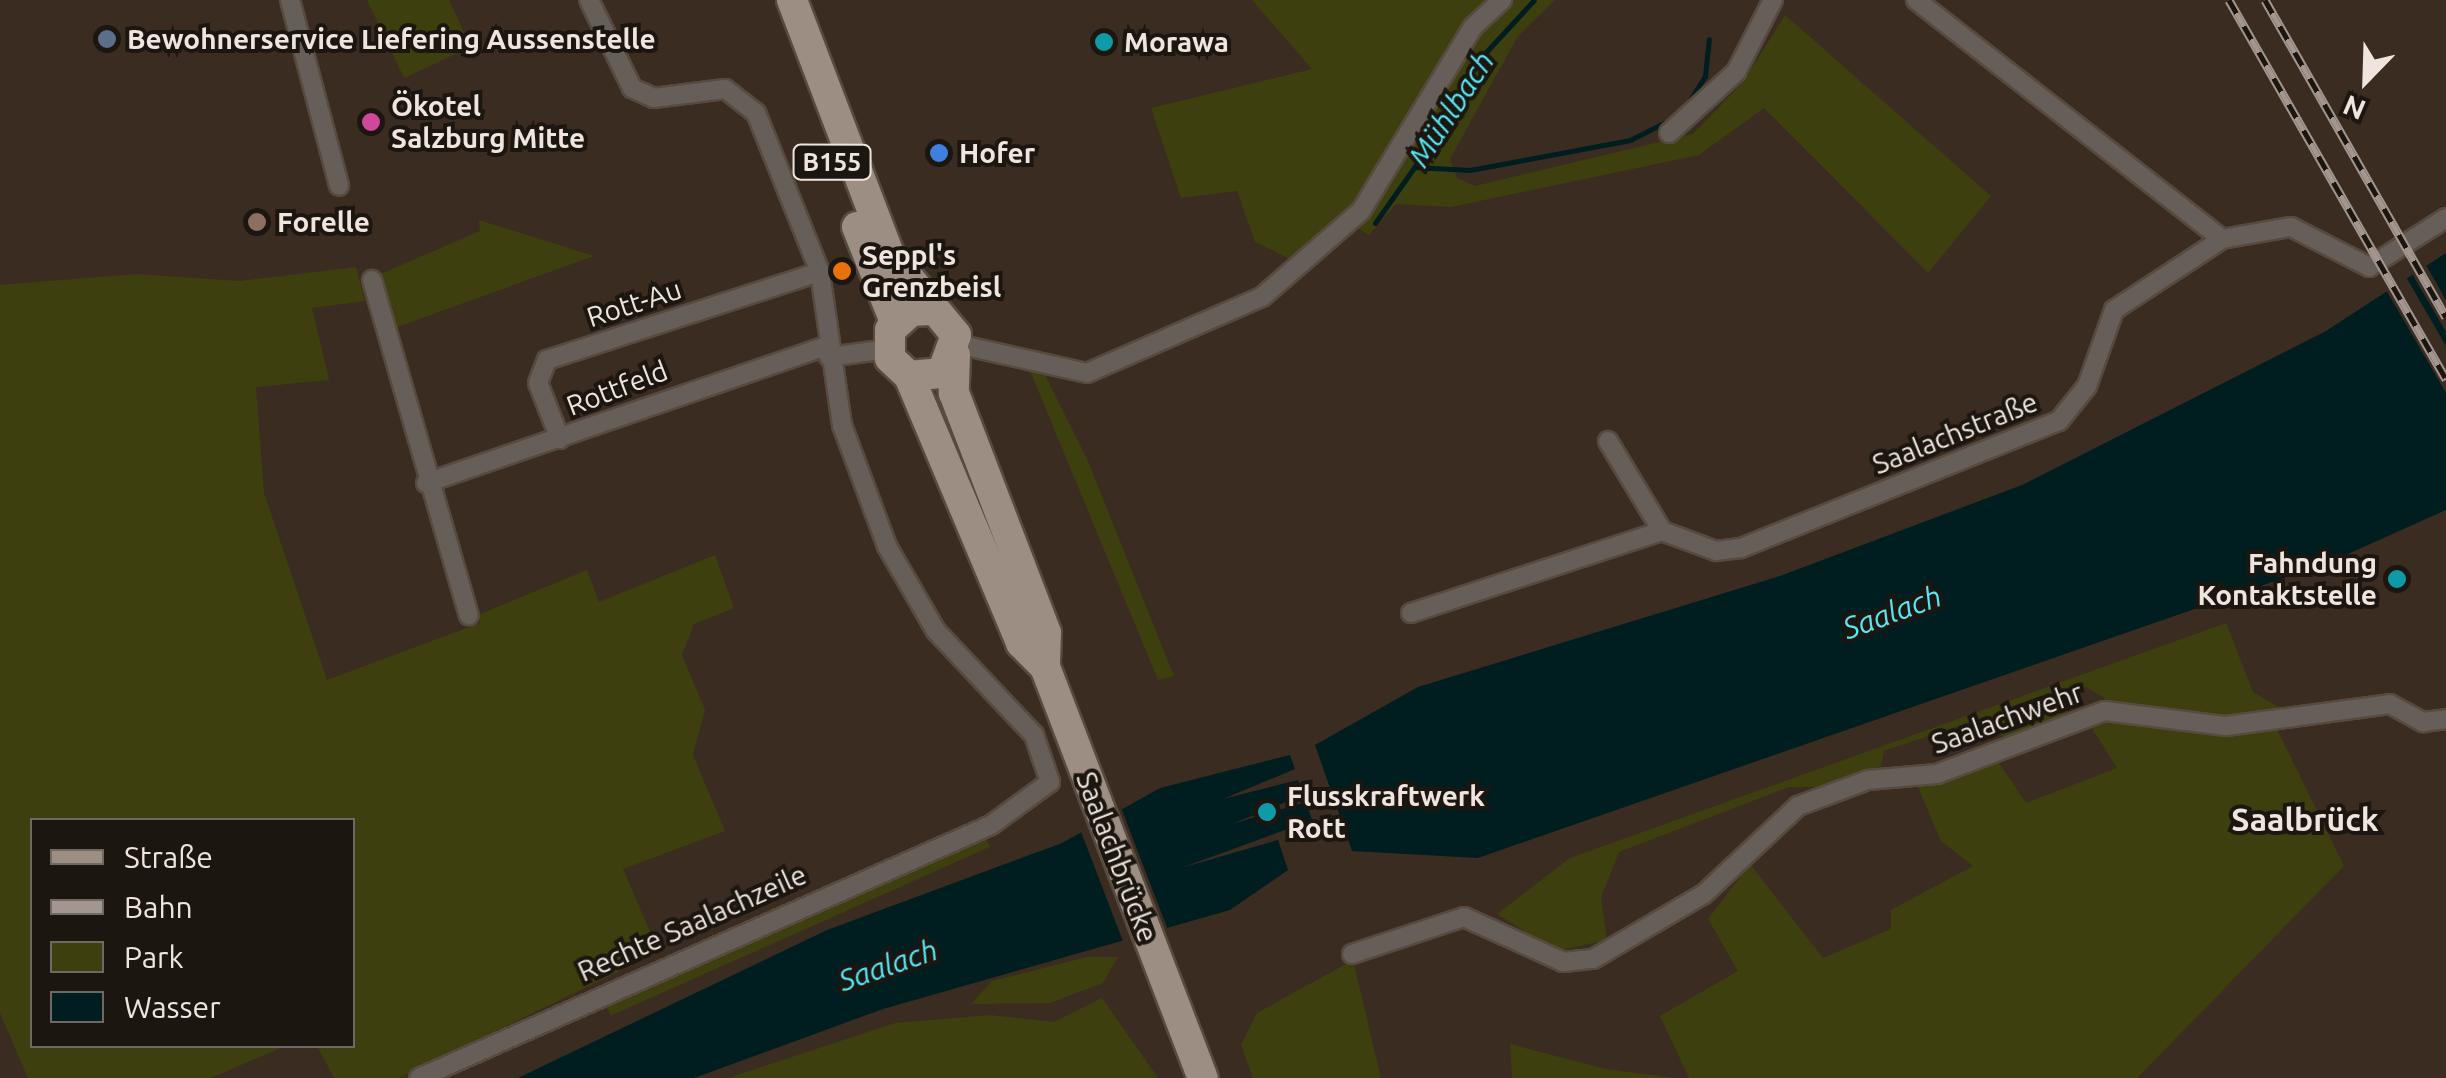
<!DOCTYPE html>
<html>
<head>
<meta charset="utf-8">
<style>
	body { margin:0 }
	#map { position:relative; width:2446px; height:1078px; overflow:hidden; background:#3a2c21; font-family:Ubuntu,sans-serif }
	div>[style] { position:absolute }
	.green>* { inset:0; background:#3d3f0e; transform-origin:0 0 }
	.water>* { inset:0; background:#001d20 }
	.pier>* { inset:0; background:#3a2c21; transform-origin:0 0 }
	.stream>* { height:5px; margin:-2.5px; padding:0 2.5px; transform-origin:2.5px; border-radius:2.5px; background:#001d20 }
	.roads { filter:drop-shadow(2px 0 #574a3f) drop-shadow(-2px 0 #574a3f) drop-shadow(0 2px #574a3f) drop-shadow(0 -2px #574a3f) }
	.street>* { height:18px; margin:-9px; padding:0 9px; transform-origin:9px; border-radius:9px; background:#665f59 }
	.primary>* { height:30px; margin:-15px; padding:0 15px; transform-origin:15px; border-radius:15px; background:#9c8e82 }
	.rail>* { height:9px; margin-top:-4.5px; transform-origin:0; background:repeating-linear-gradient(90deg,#1c1611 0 15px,#a2968e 0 30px); box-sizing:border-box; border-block:2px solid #a2968e }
	.dots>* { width:28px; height:28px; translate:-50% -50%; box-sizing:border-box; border:5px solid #1c1611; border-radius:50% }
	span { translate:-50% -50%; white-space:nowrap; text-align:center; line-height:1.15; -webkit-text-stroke:8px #1c1611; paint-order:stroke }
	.shield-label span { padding:2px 8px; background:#1c1611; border:2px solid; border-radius:8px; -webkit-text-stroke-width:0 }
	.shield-label { font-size:25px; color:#efe5de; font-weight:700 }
	.poi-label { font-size:28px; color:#efe5de; font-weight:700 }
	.left { translate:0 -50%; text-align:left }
	.right { translate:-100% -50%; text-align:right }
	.street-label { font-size:28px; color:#efe5de }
	.water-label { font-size:30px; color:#54e7f4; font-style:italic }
	.quarter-label { font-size:32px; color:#efe5de; font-weight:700 }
	.legend { position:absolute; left:30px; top:818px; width:325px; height:230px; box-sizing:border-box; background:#1c1611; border:2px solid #706963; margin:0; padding:12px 18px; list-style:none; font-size:30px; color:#efe5de }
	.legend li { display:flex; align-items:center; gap:20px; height:50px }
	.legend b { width:50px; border:2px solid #706963 }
	.north { position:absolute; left:2316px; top:30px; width:100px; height:100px; -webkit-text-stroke:8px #1c1611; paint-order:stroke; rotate:203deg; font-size:28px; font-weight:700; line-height:40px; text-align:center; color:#efe5de }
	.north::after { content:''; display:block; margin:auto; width:35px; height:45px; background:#efe5de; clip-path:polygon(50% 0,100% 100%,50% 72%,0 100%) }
</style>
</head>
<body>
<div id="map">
	<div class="green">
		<i style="clip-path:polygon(367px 0,449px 0,471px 47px,404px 78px)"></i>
		<i style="clip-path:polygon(1252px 0,1555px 0,1518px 36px,1450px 159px,1457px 178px,1475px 186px,1693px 134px,1743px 82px,1785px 15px,1991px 196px,1928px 273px,1764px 108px,1699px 155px,1451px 207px,1396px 204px,1369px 235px,1352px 225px,1308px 268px,1255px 242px,1237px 191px,1181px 198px,1151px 108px,1312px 69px)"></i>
		<i style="clip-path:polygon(479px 220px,594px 256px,389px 330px,376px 276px,480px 231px)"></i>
		<i style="clip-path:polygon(356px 267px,365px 301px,312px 308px,329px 380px,256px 387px,264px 493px,327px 680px,480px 623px,478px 615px,587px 570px,599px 602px,715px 555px,734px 608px,694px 624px,682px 655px,705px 710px,693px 755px,725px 831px,623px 869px,659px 952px,399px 1078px,334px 1078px,317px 1046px,352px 1046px,352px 820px,32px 820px,32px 1046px,285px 1046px,211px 1078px,28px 1078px,0 1013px,0 285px,136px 274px,240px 281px)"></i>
		<i style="clip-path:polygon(1028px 366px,1043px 371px,1088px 461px,1174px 676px,1158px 680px)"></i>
		<i style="clip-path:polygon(2226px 623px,2253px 692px,2300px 720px,2274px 723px,2344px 866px,2137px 1078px,1689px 1078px,1660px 1016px,1738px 971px,1708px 919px,1750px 864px,1823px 958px,1891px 929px,1891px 910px,1973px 866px,1941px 841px,1917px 785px,1999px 763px,2026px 803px,2117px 768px,2088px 722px,2105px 698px,2086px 687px,2062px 699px,2070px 716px,2008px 741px,1982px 718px,1884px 751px,1877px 787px,1789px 787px,1619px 852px,1601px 898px,1607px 940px,1556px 951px,1497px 914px,1570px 858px)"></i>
		<i style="left:985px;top:836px;width:12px;height:415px;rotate:66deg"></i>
		<i style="clip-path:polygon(1087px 957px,1118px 957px,1103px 983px,1050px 1003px,971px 1004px,992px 981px)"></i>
		<i style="clip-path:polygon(1353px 960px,1381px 1078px,1253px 1078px,1241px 1045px,1257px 1013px)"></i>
		<i style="clip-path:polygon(1102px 998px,1158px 1078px,728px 1078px,895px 1023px,990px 1015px,1054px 1022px)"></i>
		<i style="clip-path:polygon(1510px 1044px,1606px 1069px,1674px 1078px,1512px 1078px)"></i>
	</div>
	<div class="water">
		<i style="clip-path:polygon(2446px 253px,2446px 510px,2330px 562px,1478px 858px,1352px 851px,1315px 745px,1418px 687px,1780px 576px,2022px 485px,2326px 331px)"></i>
		<i style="clip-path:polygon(1290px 755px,1295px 769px,1223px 799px,1298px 780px,1303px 795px,1232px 824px,1306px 802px,1312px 820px,1181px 868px,1278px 840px,1288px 870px,1230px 910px,883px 1009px,694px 1078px,518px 1078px,827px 930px,1062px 843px,1160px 788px)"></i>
	</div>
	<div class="pier">
		<i style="clip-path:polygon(2422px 258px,2446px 300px,2446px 332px,2408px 267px)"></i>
		<i style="clip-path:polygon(2402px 270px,2446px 346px,2446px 393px,2382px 283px)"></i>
		<i style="left:1120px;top:805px;width:132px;height:46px;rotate:69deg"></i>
	</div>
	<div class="stream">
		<i style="left:1685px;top:108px;width:38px;rotate:-58deg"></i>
		<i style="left:1705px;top:76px;width:37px;rotate:-84deg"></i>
		<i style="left:1414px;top:167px;width:56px;rotate:3.1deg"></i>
		<i style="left:1470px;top:170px;width:163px;rotate:-10.6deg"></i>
		<i style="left:1630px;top:140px;width:40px;rotate:-26.6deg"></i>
		<i style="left:1375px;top:223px;width:132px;rotate:-54.9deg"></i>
		<i style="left:1451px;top:115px;width:55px;rotate:-65.3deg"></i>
		<i style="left:1474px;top:65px;width:88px;rotate:-47.3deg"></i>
	</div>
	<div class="roads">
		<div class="street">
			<i style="left:290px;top:0;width:192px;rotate:75.2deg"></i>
			<i style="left:1916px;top:0;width:388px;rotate:38deg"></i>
			<i style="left:1669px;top:133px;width:91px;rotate:-42.3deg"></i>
			<i style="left:1736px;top:72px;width:81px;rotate:-62.8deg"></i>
			<i style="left:372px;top:280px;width:349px;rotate:73.9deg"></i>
			<i style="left:957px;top:344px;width:133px;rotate:12.6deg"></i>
			<i style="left:1087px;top:373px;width:191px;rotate:-23.5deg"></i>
			<i style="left:1262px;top:297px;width:131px;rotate:-41deg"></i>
			<i style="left:1361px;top:211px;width:215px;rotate:-58.7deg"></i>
			<i style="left:1473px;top:27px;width:40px;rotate:-43deg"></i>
			<i style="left:829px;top:357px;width:60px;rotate:-7.7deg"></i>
			<i style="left:560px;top:439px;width:60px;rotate:-111.4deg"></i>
			<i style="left:538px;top:383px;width:25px;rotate:-69deg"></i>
			<i style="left:547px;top:360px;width:287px;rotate:-17.9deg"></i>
			<i style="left:1608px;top:441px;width:105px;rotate:59deg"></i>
			<i style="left:426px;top:483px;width:424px;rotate:-18.9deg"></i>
			<i style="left:1411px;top:613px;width:264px;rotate:-18.1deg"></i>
			<i style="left:1662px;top:531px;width:58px;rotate:20.3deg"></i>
			<i style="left:1716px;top:551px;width:25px;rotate:-7deg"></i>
			<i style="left:1741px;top:548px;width:342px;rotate:-21.8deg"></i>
			<i style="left:2059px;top:421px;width:45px;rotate:-51.3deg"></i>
			<i style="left:2087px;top:386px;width:81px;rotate:-70.4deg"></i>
			<i style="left:2114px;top:310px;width:129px;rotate:-33.3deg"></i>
			<i style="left:2222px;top:239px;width:70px;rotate:-9.9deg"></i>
			<i style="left:2291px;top:227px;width:88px;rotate:27.1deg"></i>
			<i style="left:2369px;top:267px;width:91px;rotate:-32.5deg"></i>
			<i style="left:1352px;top:954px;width:118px;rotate:-18.3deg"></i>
			<i style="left:1464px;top:917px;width:109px;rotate:24.4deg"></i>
			<i style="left:1563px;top:962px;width:30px;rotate:-6deg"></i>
			<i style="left:1593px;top:959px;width:129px;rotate:-30.4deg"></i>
			<i style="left:1704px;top:894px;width:129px;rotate:-43.1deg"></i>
			<i style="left:1798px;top:806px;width:75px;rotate:-20.4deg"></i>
			<i style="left:1868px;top:780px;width:69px;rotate:-5deg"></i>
			<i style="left:1937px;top:774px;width:179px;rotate:-20.6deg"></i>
			<i style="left:2105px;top:711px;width:122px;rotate:7.1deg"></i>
			<i style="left:2226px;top:726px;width:165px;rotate:-7.6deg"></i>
			<i style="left:2390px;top:704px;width:38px;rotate:29deg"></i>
			<i style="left:2423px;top:722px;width:23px;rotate:-7deg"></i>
			<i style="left:419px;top:1078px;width:625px;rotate:-23.86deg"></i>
			<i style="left:991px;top:825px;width:73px;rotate:-36.1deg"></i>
			<i style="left:1050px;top:782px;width:50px;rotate:-108.8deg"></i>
			<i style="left:1034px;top:735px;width:143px;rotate:-133.3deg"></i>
			<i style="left:936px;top:631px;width:98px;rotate:-120deg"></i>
			<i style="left:887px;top:546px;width:129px;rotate:-110.4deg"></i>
			<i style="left:842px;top:425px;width:155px;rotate:-98.2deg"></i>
			<i style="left:820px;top:272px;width:171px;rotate:-111.9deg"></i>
			<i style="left:756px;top:113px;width:39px;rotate:-142deg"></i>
			<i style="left:725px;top:89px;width:72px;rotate:172.8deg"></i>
			<i style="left:654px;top:98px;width:24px;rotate:-156deg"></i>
			<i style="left:632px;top:88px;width:98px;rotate:-116deg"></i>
		</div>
		<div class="primary">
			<i style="left:792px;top:0;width:272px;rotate:69.1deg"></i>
			<i style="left:889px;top:254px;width:105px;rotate:50.4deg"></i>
			<i style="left:956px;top:335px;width:40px;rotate:110.2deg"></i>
			<i style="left:942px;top:373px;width:33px;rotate:175deg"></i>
			<i style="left:909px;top:376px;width:26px;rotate:-137deg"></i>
			<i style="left:890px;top:358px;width:28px;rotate:-90deg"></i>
			<i style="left:890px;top:330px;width:28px;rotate:-42deg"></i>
			<i style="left:911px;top:311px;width:19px;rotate:-3deg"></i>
			<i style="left:857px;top:227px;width:102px;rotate:68.2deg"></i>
			<i style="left:955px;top:355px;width:38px;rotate:92deg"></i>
			<i style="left:954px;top:393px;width:257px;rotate:69deg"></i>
			<i style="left:1046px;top:633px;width:34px;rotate:92deg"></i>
			<i style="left:1045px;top:667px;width:440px;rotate:69deg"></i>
			<i style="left:909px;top:376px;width:290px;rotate:67.2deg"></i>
			<i style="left:1021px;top:643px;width:34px;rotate:45deg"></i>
		</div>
	</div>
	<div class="rail">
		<i style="left:2229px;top:0;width:437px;rotate:60.2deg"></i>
		<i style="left:2265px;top:0;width:365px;rotate:60.3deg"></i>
	</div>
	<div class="dots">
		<i style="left:107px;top:39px;background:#5c6f8a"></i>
		<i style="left:1104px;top:42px;background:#0f9aa8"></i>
		<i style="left:371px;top:122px;background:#d1479c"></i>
		<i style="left:939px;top:153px;background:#3f7fe0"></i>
		<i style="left:257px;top:222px;background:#8d6e63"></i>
		<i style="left:842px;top:271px;background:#e8710a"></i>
		<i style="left:2397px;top:579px;background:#0f9aa8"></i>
		<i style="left:1267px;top:812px;background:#0f9aa8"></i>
	</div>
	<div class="shield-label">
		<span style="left:832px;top:162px">B155</span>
	</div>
	<div class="poi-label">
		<span class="left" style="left:127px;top:39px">Bewohnerservice Liefering Aussenstelle</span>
		<span class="left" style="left:1124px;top:42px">Morawa</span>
		<span class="left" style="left:391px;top:122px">Ökotel<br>Salzburg Mitte</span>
		<span class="left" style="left:959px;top:153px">Hofer</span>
		<span class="left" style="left:277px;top:222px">Forelle</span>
		<span class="left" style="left:862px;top:271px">Seppl's<br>Grenzbeisl</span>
		<span class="right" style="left:2377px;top:579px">Fahndung<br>Kontaktstelle</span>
		<span class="left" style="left:1287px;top:812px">Flusskraftwerk<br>Rott</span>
	</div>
	<div class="street-label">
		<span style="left:634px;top:303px;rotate:-18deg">Rott-Au</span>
		<span style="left:617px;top:388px;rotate:-21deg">Rottfeld</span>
		<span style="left:1955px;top:433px;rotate:-22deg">Saalachstraße</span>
		<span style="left:2007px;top:718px;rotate:-20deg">Saalachwehr</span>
		<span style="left:1117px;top:857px;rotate:69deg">Saalachbrücke</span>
		<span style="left:692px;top:923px;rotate:-24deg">Rechte Saalachzeile</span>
	</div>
	<div class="water-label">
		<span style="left:1451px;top:109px;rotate:-57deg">Mühlbach</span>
		<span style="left:1892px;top:612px;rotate:-20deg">Saalach</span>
		<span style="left:888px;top:965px;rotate:-19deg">Saalach</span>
	</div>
	<div class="quarter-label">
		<span style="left:2305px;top:819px">Saalbrück</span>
	</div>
	<ul class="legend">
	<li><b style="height:12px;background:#9c8e82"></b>Straße</li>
	<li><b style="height:12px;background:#a2968e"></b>Bahn</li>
	<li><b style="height:28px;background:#3d3f0e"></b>Park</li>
	<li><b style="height:28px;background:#001d20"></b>Wasser</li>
	</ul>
	<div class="north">N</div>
</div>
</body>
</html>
